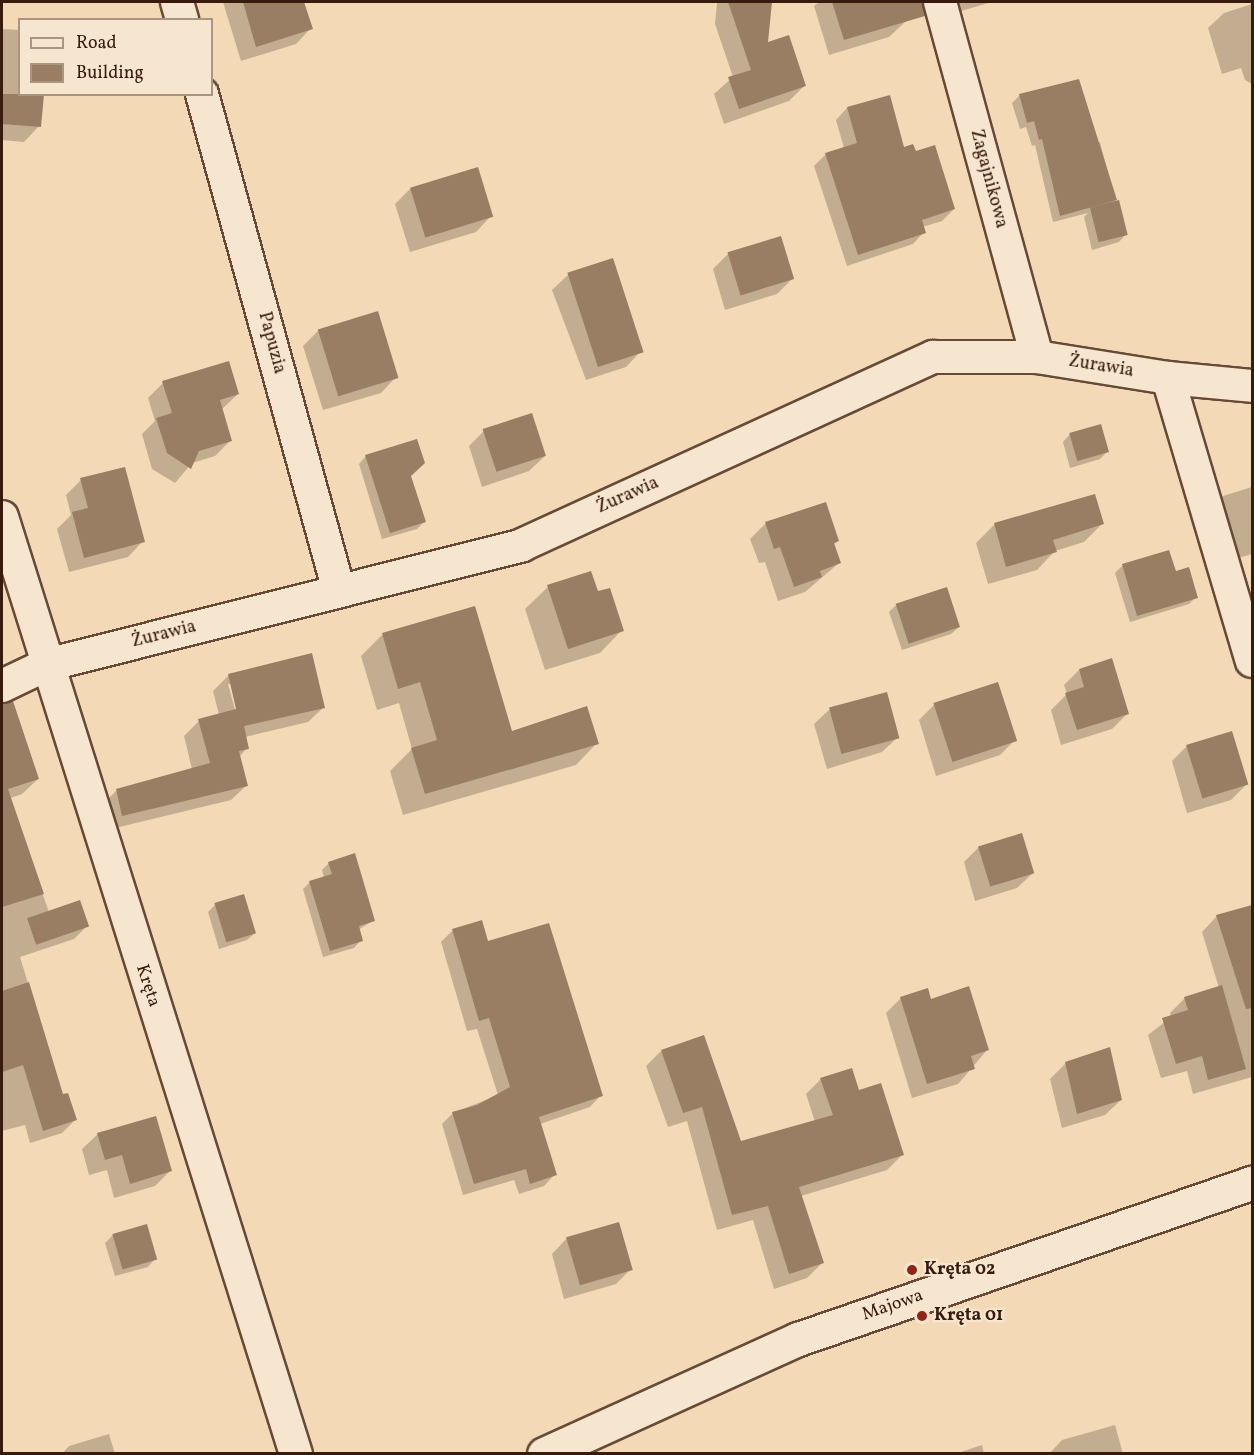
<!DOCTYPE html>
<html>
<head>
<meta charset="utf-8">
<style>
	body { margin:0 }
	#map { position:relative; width:1254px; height:1455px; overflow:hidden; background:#f3d9b5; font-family:Vollkorn,serif }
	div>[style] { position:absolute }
	.shadow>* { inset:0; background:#0003 }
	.building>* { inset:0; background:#997e64; transform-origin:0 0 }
	.roads { filter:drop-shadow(2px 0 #664a37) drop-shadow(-2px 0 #664a37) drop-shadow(0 2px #664a37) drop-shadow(0 -2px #664a37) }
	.minor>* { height:32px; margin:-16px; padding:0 16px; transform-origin:16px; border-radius:16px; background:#f7e6cf }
	.tertiary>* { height:33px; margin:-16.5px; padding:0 16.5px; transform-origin:16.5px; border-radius:16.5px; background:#f7e6cf }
	.dots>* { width:16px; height:16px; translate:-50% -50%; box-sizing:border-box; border:3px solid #f7e6cf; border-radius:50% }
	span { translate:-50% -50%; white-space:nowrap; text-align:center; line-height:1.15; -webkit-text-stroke:4.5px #f7e6cf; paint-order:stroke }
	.street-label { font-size:18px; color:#371b0d }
	.poi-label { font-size:18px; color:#371b0d; font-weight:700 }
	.left { translate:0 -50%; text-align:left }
	.frame { position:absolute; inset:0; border:3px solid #371b0d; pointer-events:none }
	.legend { position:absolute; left:18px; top:18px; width:195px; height:78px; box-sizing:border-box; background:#f7e6cf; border:2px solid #aa9581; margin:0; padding:8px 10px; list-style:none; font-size:18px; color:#371b0d }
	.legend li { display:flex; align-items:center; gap:12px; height:30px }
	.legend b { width:30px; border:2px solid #aa9581 }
</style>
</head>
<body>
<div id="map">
	<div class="shadow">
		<i style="clip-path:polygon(223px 2px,303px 2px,311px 28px,296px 44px,241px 61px)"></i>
		<i style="clip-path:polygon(770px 2px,766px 44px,804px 86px,789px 101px,724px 124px,714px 94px,733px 77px,715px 24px,717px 3px)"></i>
		<i style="clip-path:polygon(819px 2px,899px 2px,905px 22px,889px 37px,829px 55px,814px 6px)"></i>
		<i style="clip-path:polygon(958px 2px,992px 2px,961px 11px)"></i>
		<i style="clip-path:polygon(1252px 4px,1252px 84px,1245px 80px,1241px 68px,1222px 74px,1208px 28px,1224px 13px)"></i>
		<i style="clip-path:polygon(2px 29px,20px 30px,20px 94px,39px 126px,24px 142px,2px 140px)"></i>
		<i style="clip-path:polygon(1020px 95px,1095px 144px,1100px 142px,1115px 200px,1111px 204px,1126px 234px,1119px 242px,1092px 250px,1084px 217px,1088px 213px,1053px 222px,1035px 145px,1032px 146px,1026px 127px,1020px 129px,1012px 103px)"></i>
		<i style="clip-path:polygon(889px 97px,903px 149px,954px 209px,942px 221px,922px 227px,924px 232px,913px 244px,847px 266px,814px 166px,826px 154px,844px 148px,836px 120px,847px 108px)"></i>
		<i style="clip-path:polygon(477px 169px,491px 216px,476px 232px,410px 252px,395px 204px,410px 189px)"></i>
		<i style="clip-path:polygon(728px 254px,792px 279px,777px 294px,725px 310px,713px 269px)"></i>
		<i style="clip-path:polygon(568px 275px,641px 351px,626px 367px,586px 380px,552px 290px)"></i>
		<i style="clip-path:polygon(319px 330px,396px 377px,381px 393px,323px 410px,303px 346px)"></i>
		<i style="clip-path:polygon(163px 383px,238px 394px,221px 410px,230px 441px,215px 456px,192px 463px,175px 483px,152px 469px,142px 434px,155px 421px,148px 398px)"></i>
		<i style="clip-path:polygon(484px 431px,545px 456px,529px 471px,482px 487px,469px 446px)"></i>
		<i style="clip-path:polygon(1070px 434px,1107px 452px,1100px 459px,1070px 468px,1063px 442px)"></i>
		<i style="clip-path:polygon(366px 456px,424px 522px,417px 529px,382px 539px,359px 464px)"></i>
		<i style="clip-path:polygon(81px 480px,143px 541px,128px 557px,69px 572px,57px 529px,71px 515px,66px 495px)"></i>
		<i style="clip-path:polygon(1252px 487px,1252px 554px,1214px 565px,1200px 518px,1223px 496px)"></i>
		<i style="clip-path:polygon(1094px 496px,1103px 523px,1084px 542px,1055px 551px,1037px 570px,988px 584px,976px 543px,994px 525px)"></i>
		<i style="clip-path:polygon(766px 523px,838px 541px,833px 545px,839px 563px,805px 592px,778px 601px,765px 562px,759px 563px,750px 539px)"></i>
		<i style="clip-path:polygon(1168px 552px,1175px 572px,1196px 597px,1189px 604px,1130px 622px,1115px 573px,1122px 566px)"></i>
		<i style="clip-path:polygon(548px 587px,622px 630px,600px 653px,545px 670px,525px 609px)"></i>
		<i style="clip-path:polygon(896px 605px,959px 627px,951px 634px,902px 650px,889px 612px)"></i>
		<i style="clip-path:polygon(382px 635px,511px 733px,597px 743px,576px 765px,403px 815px,390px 771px,412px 749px,399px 703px,377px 710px,361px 656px)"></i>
		<i style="clip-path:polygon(evenodd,311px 655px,324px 707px,308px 722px,245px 737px,247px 748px,239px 757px,247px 785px,231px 800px,107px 830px,101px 806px,116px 791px,192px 769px,184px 736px,199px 721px,219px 715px,213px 691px,228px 676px,311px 655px,228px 684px,232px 684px,239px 716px,237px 717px,228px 684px)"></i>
		<i style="clip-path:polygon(1079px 670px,1127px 714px,1112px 729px,1061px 745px,1051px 710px,1067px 694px,1064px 685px)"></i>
		<i style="clip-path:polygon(934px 705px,1015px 740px,1000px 755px,936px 776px,919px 720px)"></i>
		<i style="clip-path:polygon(830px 709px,898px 737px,882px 752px,827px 769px,814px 724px)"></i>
		<i style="clip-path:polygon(22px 732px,38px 779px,22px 794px,2px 801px,2px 738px)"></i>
		<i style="clip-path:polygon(1187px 746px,1247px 784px,1231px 800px,1187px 813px,1172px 761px)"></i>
		<i style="clip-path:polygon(17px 822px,49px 912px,87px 926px,74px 939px,20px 957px,62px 1096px,75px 1120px,62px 1133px,30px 1143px,25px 1125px,2px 1131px,2px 827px)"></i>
		<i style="clip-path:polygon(979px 847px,1033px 873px,1017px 888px,975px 901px,964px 862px)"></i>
		<i style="clip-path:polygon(329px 863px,374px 920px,358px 930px,361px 940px,354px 948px,323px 957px,303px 889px,310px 882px,324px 878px,322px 870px)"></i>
		<i style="clip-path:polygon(215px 905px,255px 933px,247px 940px,219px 949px,208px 912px)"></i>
		<i style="clip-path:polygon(1252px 907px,1252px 1077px,1193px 1094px,1187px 1071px,1161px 1078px,1148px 1035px,1171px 1017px,1170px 1013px,1185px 998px,1219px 988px,1202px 932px,1217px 916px)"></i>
		<i style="clip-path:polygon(481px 922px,487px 943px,601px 1095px,590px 1107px,540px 1124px,555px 1174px,544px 1186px,519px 1194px,514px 1180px,463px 1195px,442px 1124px,453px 1113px,498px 1095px,477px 1029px,467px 1031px,441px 942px,452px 931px)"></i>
		<i style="clip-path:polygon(901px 998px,930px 1001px,988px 1049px,958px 1084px,912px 1098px,886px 1013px)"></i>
		<i style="clip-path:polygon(661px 1051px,740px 1143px,815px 1122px,806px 1094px,821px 1079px,858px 1091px,902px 1155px,887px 1170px,801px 1196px,822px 1263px,807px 1278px,774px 1289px,753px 1220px,717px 1230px,687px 1121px,668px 1127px,646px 1066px)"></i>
		<i style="clip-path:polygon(1066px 1063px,1121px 1100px,1105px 1115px,1062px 1128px,1050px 1079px)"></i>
		<i style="clip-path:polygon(98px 1134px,170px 1171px,155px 1186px,114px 1198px,107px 1170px,89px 1175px,82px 1149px)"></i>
		<i style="clip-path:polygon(113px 1235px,155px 1259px,148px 1267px,115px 1276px,105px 1243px)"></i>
		<i style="clip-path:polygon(567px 1238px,631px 1269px,616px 1284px,564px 1299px,552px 1254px)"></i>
		<i style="clip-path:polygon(1115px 1425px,1123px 1454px,1049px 1454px,1062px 1440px)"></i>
		<i style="clip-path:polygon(109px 1434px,115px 1454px,62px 1454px,69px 1446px)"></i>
		<i style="clip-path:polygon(982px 1445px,984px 1454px,955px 1454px)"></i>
	</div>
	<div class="building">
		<i style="clip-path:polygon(243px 2px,304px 2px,313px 29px,256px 47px)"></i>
		<i style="clip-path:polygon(728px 2px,772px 2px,768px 42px,789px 35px,806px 86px,739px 109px,728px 77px,751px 70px)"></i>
		<i style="clip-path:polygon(832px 2px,923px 2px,925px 16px,844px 40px)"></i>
		<i style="clip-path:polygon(1079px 79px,1117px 200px,1060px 216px,1042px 139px,1039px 140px,1034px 121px,1027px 123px,1019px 94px)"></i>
		<i style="clip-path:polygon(2px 94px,44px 94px,41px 127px,2px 124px)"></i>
		<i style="clip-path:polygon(890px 95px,904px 147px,913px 144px,916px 151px,935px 145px,955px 209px,922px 220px,926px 233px,858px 255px,825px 153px,857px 143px,847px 107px)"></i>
		<i style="left:478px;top:167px;width:52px;height:71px;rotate:73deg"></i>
		<i style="left:1119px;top:200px;width:36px;height:30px;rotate:76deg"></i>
		<i style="left:781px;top:236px;width:45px;height:56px;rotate:73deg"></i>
		<i style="left:613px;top:258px;width:99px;height:48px;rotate:72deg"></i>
		<i style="left:378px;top:311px;width:70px;height:63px;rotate:73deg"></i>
		<i style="clip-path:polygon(229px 361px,239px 394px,220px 400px,232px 441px,199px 451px,191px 469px,167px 453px,156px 418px,172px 413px,162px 381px)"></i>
		<i style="left:532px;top:413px;width:45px;height:52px;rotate:72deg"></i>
		<i style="left:1101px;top:424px;width:29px;height:33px;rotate:74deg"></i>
		<i style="clip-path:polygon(417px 439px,425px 463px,411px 476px,426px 522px,390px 533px,365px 455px)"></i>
		<i style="clip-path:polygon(125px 467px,145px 542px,84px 558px,72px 512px,88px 508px,80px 478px)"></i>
		<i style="clip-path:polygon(1095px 494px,1104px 524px,1053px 540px,1057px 552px,1006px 567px,994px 523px)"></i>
		<i style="clip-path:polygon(826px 502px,839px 541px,834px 543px,841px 563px,820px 571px,822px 577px,794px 587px,780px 547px,774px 549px,765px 522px)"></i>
		<i style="clip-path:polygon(1169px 550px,1176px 571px,1189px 567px,1198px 598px,1137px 616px,1122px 564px)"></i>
		<i style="clip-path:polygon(591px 571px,598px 591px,610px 588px,624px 631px,568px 649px,547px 585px)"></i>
		<i style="left:947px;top:587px;width:42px;height:54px;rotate:72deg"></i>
		<i style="clip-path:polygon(475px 606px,512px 731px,587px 706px,599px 744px,425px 794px,411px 748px,437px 740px,420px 682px,398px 689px,382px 633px)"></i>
		<i style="clip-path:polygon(312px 653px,325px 708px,244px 726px,249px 749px,239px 751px,248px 786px,122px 816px,116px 789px,210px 763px,198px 719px,236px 709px,228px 674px)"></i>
		<i style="clip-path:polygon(1112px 658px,1129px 714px,1077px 730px,1065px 693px,1084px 687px,1079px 669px)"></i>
		<i style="left:998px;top:682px;width:62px;height:68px;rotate:72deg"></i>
		<i style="left:887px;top:692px;width:48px;height:60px;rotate:75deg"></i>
		<i style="clip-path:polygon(13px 701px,39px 779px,8px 789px,44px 894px,2px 907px,2px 704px)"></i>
		<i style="left:1232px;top:731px;width:56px;height:48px;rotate:73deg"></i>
		<i style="left:1022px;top:833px;width:42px;height:46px;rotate:73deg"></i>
		<i style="clip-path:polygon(355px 853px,375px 921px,359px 926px,363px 941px,330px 951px,309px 881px,332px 874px,328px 862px)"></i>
		<i style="left:244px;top:894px;width:41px;height:31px;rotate:73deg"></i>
		<i style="left:80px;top:900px;width:28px;height:56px;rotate:71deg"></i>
		<i style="clip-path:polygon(1252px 905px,1252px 1008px,1246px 1009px,1216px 915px)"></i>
		<i style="clip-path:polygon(482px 920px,488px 941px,549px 923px,603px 1096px,539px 1117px,557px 1175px,530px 1184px,526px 1169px,474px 1184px,452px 1112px,477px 1105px,510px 1087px,489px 1018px,479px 1021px,452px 929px)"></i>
		<i style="clip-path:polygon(29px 982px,63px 1094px,68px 1093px,77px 1120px,43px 1131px,23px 1065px,2px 1072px,2px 991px)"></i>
		<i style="clip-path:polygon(1222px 985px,1246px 1069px,1208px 1080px,1202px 1056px,1176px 1064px,1162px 1018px,1188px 1010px,1184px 997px)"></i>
		<i style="clip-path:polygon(969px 986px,989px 1050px,971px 1056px,975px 1069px,927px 1084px,900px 997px,928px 988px,931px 999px)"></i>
		<i style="clip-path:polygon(704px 1035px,741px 1141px,833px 1115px,820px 1078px,852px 1068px,859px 1090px,881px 1083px,904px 1155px,799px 1187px,824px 1263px,789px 1274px,768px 1206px,732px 1215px,702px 1107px,683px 1113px,661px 1050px)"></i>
		<i style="clip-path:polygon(1110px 1047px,1122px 1100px,1077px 1114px,1065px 1062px)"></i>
		<i style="clip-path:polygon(156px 1116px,172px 1171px,130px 1184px,122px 1155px,105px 1160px,97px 1133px)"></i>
		<i style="left:619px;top:1222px;width:50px;height:55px;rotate:74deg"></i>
		<i style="left:147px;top:1224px;width:37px;height:36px;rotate:74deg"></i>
	</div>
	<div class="roads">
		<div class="minor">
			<i style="left:177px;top:2px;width:19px;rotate:74deg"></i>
			<i style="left:940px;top:2px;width:368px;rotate:74.7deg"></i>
			<i style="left:202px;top:94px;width:516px;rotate:74.59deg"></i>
			<i style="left:1168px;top:378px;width:295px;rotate:73.5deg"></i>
			<i style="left:2px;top:517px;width:982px;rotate:72.58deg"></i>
			<i style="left:2px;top:686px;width:49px;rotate:-25.5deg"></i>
			<i style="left:46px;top:665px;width:491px;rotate:-14.1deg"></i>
			<i style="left:522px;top:545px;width:452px;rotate:-24.6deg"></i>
			<i style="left:933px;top:357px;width:104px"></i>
			<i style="left:1037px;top:357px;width:133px;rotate:9.1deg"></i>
			<i style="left:1168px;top:378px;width:84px;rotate:5.4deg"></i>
		</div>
		<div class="tertiary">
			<i style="left:544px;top:1454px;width:279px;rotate:-24.4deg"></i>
			<i style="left:798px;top:1339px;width:480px;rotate:-19deg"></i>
		</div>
	</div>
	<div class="dots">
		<i style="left:912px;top:1270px;background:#8f2418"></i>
		<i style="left:922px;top:1316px;background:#8f2418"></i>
	</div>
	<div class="street-label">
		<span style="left:988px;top:179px;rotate:75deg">Zagajnikowa</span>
		<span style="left:271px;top:343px;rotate:75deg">Papuzia</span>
		<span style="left:1101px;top:367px;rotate:9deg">Żurawia</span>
		<span style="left:628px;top:496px;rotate:-24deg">Żurawia</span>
		<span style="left:164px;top:635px;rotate:-14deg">Żurawia</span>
		<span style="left:147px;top:986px;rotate:72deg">Kręta</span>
		<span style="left:893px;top:1306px;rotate:-19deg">Majowa</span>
	</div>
	<div class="poi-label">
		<span class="left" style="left:924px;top:1270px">Kręta 02</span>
		<span class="left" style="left:934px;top:1316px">Kręta 01</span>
	</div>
	<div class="frame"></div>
	<ul class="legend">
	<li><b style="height:8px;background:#f7e6cf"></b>Road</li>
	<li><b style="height:16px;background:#997e64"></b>Building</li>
	</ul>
</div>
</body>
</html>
